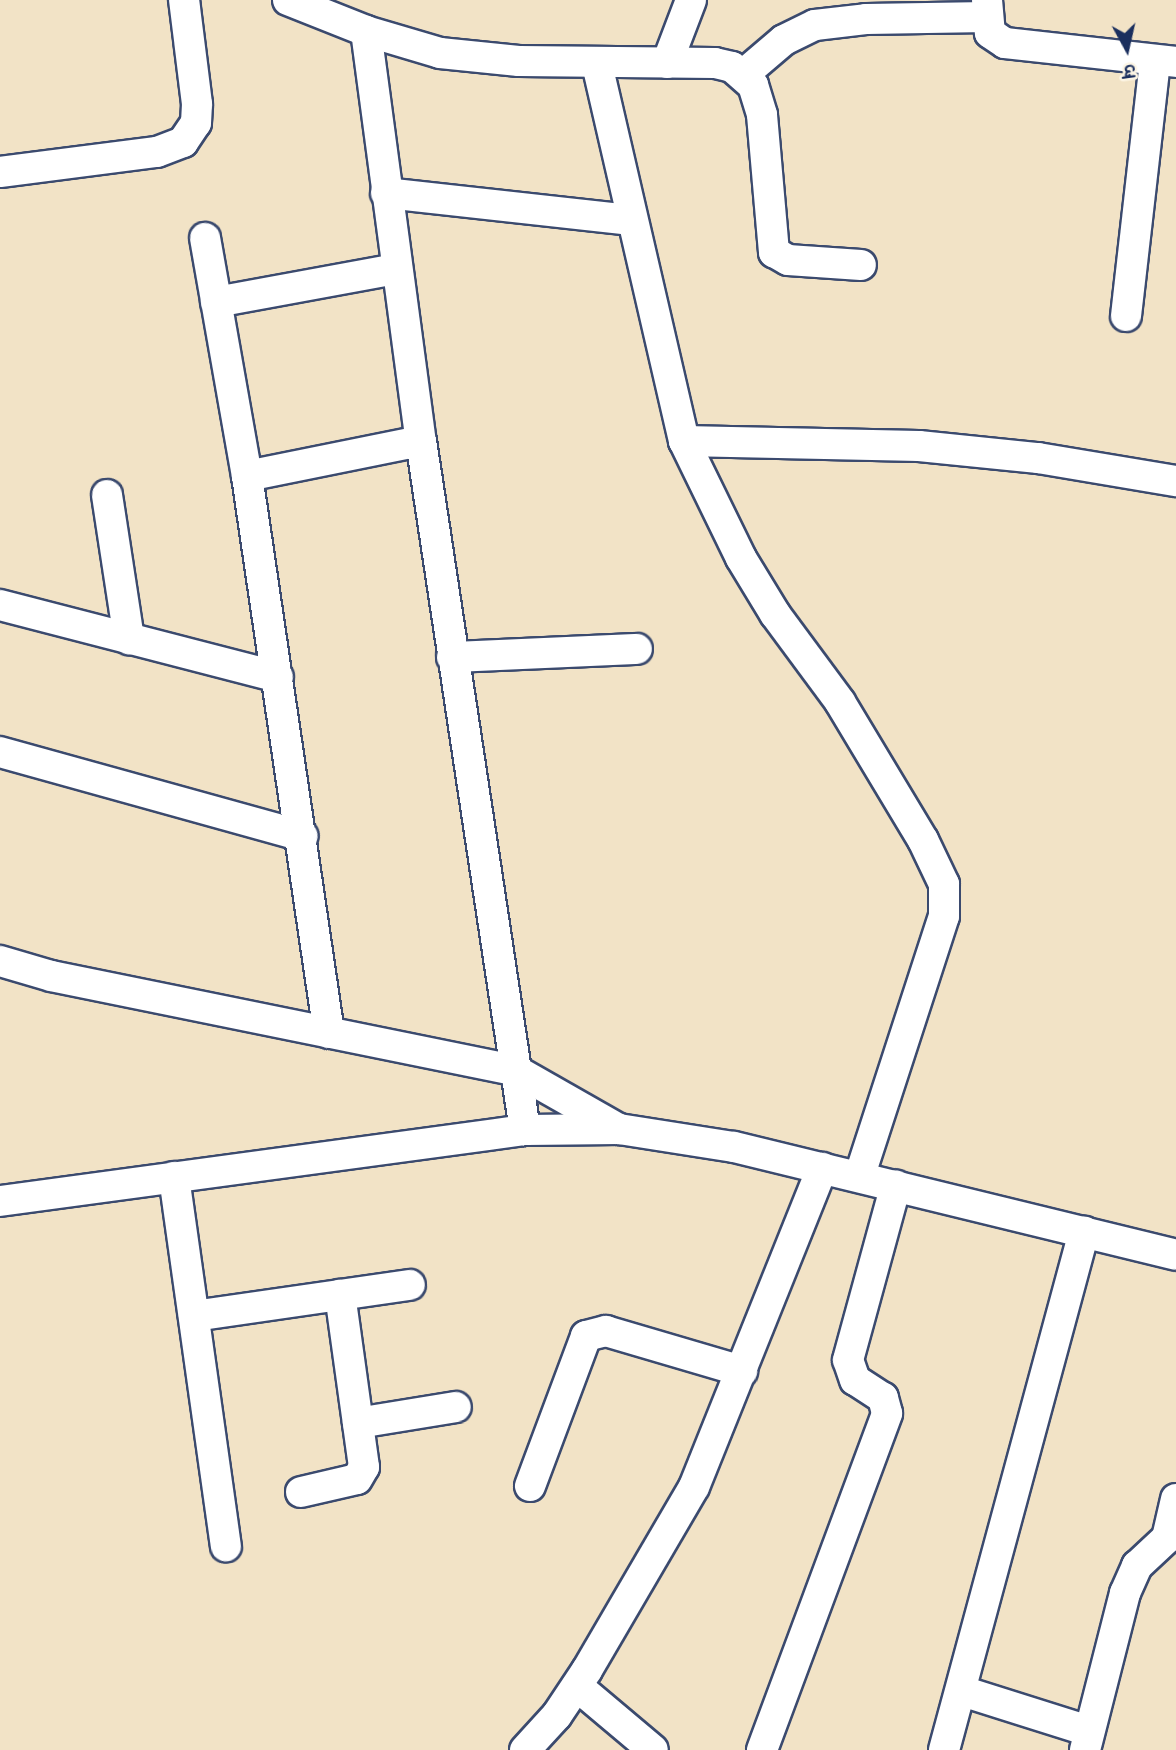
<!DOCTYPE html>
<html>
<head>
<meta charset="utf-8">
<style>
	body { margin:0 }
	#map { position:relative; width:1176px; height:1750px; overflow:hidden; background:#f2e3c6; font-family:Kalam,"Playpen Sans Deva",sans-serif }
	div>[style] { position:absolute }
	.roads { filter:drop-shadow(2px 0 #3b4a6e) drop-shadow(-2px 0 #3b4a6e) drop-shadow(0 2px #3b4a6e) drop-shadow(0 -2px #3b4a6e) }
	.minor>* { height:30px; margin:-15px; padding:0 15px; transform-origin:15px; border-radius:15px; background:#fff }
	span { translate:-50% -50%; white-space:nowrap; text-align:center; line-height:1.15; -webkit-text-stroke:5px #fcf5e5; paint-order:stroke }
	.north { position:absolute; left:1092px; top:14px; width:70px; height:70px; -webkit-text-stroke:5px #fcf5e5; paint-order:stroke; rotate:172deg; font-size:19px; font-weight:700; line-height:28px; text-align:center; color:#1b2f5e }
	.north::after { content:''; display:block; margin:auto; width:24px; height:32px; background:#1b2f5e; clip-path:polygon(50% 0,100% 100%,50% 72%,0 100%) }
</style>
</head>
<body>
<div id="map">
	<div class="roads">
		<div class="minor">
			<i style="left:288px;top:0;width:84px;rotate:21.7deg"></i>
			<i style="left:366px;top:31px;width:77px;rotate:16.6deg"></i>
			<i style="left:440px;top:53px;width:79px;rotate:5.8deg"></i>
			<i style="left:519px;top:61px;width:196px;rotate:0.6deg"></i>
			<i style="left:715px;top:63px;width:17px;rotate:13deg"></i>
			<i style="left:732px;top:67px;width:28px;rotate:41deg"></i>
			<i style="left:753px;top:85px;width:31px;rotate:73deg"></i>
			<i style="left:762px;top:115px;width:138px;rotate:85deg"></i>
			<i style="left:774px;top:252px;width:16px;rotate:30deg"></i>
			<i style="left:788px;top:260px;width:73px;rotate:3.9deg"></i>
			<i style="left:987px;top:0;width:33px;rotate:85deg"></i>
			<i style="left:990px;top:33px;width:18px;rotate:34deg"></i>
			<i style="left:1005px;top:43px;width:172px;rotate:6.3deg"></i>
			<i style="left:366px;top:31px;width:414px;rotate:82.4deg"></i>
			<i style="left:421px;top:441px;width:697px;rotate:81.42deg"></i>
			<i style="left:667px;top:63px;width:67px;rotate:-69.1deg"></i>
			<i style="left:597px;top:64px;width:387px;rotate:77deg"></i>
			<i style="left:684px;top:441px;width:130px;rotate:64deg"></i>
			<i style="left:741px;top:558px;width:66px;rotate:58.7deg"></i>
			<i style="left:775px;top:614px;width:109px;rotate:53.5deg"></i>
			<i style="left:840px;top:702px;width:161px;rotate:59deg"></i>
			<i style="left:923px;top:840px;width:49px;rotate:64.5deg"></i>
			<i style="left:944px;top:884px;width:32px;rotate:90deg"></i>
			<i style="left:944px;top:916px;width:274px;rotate:108deg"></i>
			<i style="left:744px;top:74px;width:52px;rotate:-40.4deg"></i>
			<i style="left:784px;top:40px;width:34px;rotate:-26deg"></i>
			<i style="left:815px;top:25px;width:51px;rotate:-6.7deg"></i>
			<i style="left:866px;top:19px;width:122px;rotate:-0.9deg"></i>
			<i style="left:0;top:172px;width:158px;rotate:-7.3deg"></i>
			<i style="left:157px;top:152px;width:28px;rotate:-21deg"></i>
			<i style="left:183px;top:142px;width:23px;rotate:-56deg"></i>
			<i style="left:196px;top:123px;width:19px;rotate:-87deg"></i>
			<i style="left:197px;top:104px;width:105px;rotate:-97.1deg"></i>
			<i style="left:386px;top:193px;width:246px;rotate:6.3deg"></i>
			<i style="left:205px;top:238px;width:242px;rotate:80deg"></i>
			<i style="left:247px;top:476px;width:563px;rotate:81.63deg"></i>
			<i style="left:216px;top:302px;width:183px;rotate:-10.4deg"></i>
			<i style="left:1126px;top:316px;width:257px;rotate:-83.5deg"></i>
			<i style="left:684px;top:441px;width:235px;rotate:1.2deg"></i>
			<i style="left:919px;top:446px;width:120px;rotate:5.8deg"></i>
			<i style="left:1038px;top:458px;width:140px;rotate:9.5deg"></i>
			<i style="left:247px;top:476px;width:177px;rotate:-11.4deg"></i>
			<i style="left:107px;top:495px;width:146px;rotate:81.3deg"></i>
			<i style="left:0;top:605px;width:287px;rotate:14.5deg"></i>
			<i style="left:452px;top:657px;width:185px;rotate:-2.5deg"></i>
			<i style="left:0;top:752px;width:314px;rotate:15.5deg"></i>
			<i style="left:0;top:961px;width:53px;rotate:16.4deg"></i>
			<i style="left:51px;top:976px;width:473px;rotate:11.5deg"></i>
			<i style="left:515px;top:1070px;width:120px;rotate:29.6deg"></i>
			<i style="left:174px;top:1177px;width:373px;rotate:82deg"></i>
			<i style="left:0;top:1201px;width:530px;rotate:-7.7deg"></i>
			<i style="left:525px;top:1130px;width:94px;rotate:-0.6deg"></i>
			<i style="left:619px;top:1129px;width:116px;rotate:8.9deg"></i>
			<i style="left:734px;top:1147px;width:455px;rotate:13.7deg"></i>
			<i style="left:194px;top:1316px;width:218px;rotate:-8.2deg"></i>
			<i style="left:358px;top:1423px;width:99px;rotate:-9.3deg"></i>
			<i style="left:530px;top:1486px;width:160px;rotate:-69.5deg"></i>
			<i style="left:586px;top:1336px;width:21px;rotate:-14deg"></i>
			<i style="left:606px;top:1331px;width:142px;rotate:16.4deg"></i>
			<i style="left:301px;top:1492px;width:57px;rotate:-13.1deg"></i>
			<i style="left:357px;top:1479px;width:14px;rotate:-60deg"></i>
			<i style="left:364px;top:1467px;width:174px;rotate:-97.9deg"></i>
			<i style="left:577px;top:1686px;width:99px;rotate:40.1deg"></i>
			<i style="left:962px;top:1691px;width:133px;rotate:17.5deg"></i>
			<i style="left:525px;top:1750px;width:47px;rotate:-47.6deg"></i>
			<i style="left:557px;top:1715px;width:54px;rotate:-56.3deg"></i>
			<i style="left:587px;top:1670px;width:212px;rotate:-59.7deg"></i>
			<i style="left:694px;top:1487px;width:344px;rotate:-68.1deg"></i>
			<i style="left:762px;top:1750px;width:359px;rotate:-69.6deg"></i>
			<i style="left:887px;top:1413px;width:16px;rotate:-105deg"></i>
			<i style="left:883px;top:1398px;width:33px;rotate:-147deg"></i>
			<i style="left:855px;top:1380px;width:21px;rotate:-109deg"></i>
			<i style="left:848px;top:1360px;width:181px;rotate:-74.7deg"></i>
			<i style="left:944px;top:1750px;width:537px;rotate:-74.88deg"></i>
			<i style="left:1085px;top:1750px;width:162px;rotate:-75.7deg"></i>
			<i style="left:1125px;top:1593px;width:30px;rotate:-66deg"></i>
			<i style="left:1137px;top:1566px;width:41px;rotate:-43deg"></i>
			<i style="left:1167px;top:1538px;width:40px;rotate:-77deg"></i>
		</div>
	</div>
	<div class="north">उ</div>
</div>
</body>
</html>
